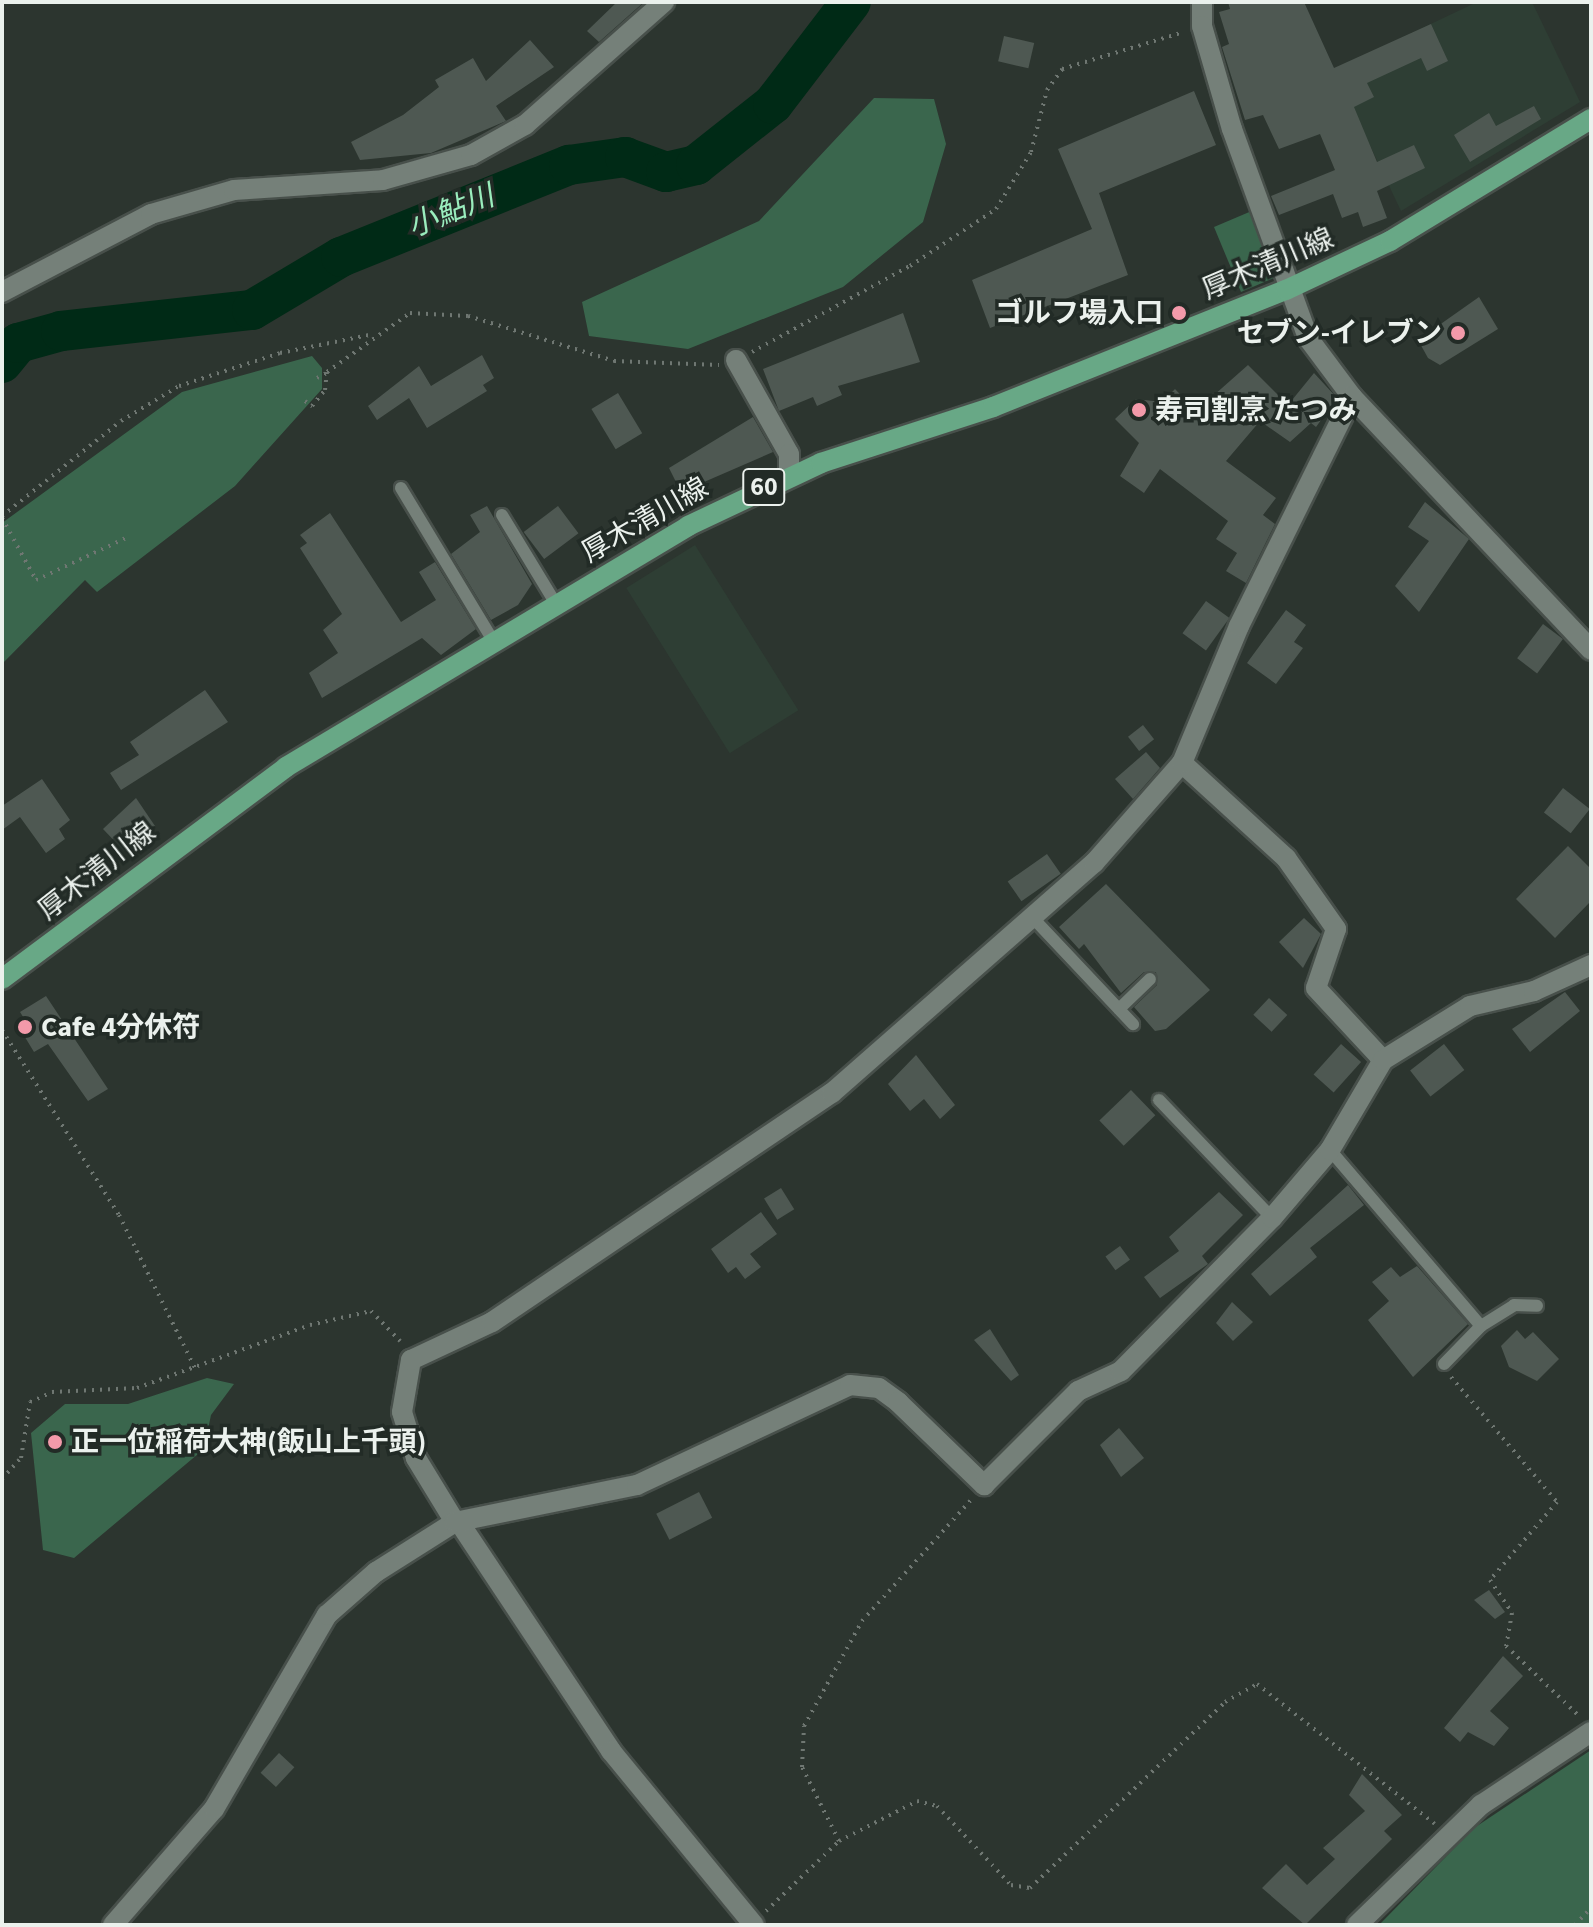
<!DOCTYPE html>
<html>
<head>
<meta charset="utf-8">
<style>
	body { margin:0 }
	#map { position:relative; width:1593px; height:1927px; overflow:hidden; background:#2c352f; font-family:"Source Sans 3","Noto Sans JP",sans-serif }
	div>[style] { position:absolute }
	.built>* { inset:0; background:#2e3e34; transform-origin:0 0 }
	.green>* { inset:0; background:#3a664d }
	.river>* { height:40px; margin:-20px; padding:0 20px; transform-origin:20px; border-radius:20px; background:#002a16 }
	.building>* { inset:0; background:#4e5852; transform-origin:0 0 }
	.path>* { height:4px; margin-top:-2px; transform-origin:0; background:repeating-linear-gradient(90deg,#6f7772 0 2px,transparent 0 8px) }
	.roads { filter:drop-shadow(2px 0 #48504b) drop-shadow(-2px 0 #48504b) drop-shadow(0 2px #48504b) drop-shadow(0 -2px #48504b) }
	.service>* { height:12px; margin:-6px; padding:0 6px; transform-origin:6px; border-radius:6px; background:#758079 }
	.minor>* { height:20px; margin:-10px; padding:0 10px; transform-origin:10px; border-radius:10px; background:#758079 }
	.tertiary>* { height:20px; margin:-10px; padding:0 10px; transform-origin:10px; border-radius:10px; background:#758079 }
	.primary>* { height:20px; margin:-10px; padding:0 10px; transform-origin:10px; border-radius:10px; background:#68a886 }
	.dots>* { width:22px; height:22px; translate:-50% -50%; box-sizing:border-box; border:4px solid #222b26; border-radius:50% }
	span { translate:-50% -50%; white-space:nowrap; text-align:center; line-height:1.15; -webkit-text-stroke:7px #222b26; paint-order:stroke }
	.shield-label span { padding:2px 6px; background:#222b26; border:2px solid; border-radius:6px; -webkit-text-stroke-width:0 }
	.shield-label { font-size:26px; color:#ebf1ed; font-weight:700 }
	.street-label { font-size:28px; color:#ebf1ed }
	.poi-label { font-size:28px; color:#ebf1ed; font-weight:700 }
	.right { translate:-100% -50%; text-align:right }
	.left { translate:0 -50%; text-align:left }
	.water-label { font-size:30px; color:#9aedbd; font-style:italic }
	.frame { position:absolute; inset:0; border:4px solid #ebf1ed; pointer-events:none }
</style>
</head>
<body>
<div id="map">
	<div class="built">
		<i style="clip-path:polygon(1477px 2px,1532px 2px,1580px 102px,1401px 211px,1334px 70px)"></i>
		<i style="left:695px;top:545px;width:195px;height:81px;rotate:58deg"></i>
	</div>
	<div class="green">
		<i style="clip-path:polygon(874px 98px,934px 99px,946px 144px,923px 222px,843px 287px,688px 349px,589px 336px,582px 302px,759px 221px)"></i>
		<i style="clip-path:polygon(1254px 210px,1278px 267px,1274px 278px,1241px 292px,1214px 227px)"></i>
		<i style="clip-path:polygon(312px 356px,322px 368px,322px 389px,235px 486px,97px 592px,85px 580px,2px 664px,2px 523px,182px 392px)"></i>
		<i style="clip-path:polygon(207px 1378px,234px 1384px,211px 1415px,204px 1449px,74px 1558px,43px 1550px,31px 1433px,65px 1404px,128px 1404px)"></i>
		<i style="clip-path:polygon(1591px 1750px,1591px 1925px,1379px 1925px,1474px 1828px)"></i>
	</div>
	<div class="river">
		<i style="left:2px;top:363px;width:26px;rotate:-51deg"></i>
		<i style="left:18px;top:343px;width:45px;rotate:-15.6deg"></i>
		<i style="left:61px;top:331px;width:192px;rotate:-6.3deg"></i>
		<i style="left:252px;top:310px;width:104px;rotate:-30.8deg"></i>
		<i style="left:341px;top:257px;width:246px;rotate:-22deg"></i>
		<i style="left:569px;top:165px;width:57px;rotate:-8.1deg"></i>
		<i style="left:625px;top:157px;width:44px;rotate:20.1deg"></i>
		<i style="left:666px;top:172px;width:31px;rotate:-13deg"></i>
		<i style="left:696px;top:165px;width:98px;rotate:-38.4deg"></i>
		<i style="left:773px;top:104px;width:128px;rotate:-52.6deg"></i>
	</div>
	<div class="building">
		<i style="clip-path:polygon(617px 2px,644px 2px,599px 42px,587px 31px)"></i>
		<i style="clip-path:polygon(1228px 2px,1304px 2px,1334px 68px,1431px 24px,1448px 61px,1427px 71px,1421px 58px,1367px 83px,1374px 97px,1354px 107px,1377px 162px,1414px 145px,1425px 168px,1377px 191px,1387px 218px,1363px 227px,1358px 212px,1342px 218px,1333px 194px,1279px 215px,1271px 196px,1335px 170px,1320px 134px,1279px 149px,1263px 115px,1245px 120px,1222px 47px,1229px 44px,1219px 12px,1230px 9px)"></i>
		<i style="left:1004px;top:36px;width:31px;height:26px;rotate:13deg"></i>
		<i style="clip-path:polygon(530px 40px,554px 67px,496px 106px,506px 121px,431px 153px,360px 160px,351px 142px,403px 115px,439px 87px,435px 80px,473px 58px,486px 81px)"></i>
		<i style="clip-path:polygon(1194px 91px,1216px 145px,1099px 193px,1128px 275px,990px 328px,972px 280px,1092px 229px,1058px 149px)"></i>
		<i style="clip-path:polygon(1534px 106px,1541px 119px,1470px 162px,1454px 135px,1489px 113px,1496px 126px)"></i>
		<i style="clip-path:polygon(1479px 297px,1498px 329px,1440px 365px,1428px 358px,1418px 340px)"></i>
		<i style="clip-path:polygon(903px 313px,920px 362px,838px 386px,842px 395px,817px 406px,813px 397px,779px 411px,763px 369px)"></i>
		<i style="clip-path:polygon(482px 355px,494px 378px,483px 385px,487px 391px,427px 428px,409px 398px,377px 420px,368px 406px,419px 366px,431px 386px)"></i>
		<i style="clip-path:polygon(1248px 365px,1288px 405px,1314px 373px,1337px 398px,1316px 427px,1311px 423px,1290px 442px,1260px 421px,1226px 461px,1276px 498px,1263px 515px,1275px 524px,1246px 583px,1226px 571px,1237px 553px,1216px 539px,1228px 521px,1160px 469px,1144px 493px,1120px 476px,1139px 443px,1115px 419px,1136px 399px,1162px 402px,1175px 389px,1196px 411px)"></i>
		<i style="left:618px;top:393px;width:47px;height:31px;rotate:59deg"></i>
		<i style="clip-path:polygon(753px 417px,773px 452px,681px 492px,669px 468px)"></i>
		<i style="clip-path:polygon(1425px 502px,1469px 539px,1419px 612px,1395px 586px,1429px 541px,1408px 527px)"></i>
		<i style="clip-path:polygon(487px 506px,532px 584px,518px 605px,491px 620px,451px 554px,480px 532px,470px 515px)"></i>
		<i style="left:558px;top:506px;width:34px;height:43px;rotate:53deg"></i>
		<i style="clip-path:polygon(330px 513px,401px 622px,436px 600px,419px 572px,435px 562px,476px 629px,441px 655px,422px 638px,322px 698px,309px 673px,338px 653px,323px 630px,342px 614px,300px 548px,307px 543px,300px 535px)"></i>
		<i style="left:1206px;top:601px;width:29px;height:40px;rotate:36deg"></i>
		<i style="clip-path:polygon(1286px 610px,1306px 625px,1294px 642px,1303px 648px,1276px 684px,1247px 663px)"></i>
		<i style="left:1543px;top:624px;width:25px;height:43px;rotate:37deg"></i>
		<i style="clip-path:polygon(205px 690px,228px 722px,121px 790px,110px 773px,139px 755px,130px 742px)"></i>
		<i style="left:1143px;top:725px;width:18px;height:19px;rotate:52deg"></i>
		<i style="clip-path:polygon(1146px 752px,1160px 768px,1133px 799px,1115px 779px)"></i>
		<i style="clip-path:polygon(42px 779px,70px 820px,59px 829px,65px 839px,46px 853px,20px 817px,2px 830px,2px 806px)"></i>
		<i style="left:1563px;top:788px;width:34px;height:31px;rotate:38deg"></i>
		<i style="clip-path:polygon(136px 798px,155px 826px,124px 851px,103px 829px)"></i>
		<i style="clip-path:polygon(1568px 846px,1591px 869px,1591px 901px,1555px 938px,1516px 899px)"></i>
		<i style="left:1047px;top:854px;width:24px;height:48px;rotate:55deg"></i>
		<i style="clip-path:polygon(1106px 884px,1210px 990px,1166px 1029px,1155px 1031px,1134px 1007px,1157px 985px,1156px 972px,1144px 972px,1121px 993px,1084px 944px,1079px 949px,1059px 927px)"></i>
		<i style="clip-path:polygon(1304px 918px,1321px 934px,1303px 968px,1279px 942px)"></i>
		<i style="clip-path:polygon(1565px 992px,1580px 1011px,1530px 1052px,1512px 1029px)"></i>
		<i style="clip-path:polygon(46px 996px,108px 1089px,88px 1101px,48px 1044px,34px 1052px,17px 1024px,25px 1020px,20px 1012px)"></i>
		<i style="left:1269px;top:998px;width:25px;height:23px;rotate:43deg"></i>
		<i style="left:1341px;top:1044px;width:27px;height:41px;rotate:42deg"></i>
		<i style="left:1444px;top:1044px;width:33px;height:43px;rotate:52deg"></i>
		<i style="clip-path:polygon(916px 1055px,955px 1105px,940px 1119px,924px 1099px,910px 1111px,888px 1084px)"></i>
		<i style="left:1131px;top:1090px;width:35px;height:44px;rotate:46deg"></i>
		<i style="clip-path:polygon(1348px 1185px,1364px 1205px,1310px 1248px,1317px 1257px,1270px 1296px,1251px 1274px)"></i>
		<i style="left:781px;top:1188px;width:25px;height:20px;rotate:58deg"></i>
		<i style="clip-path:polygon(1219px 1192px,1243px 1215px,1202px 1256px,1208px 1264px,1160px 1298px,1144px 1277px,1179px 1251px,1169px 1237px)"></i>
		<i style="clip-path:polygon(761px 1212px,777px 1234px,750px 1254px,761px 1267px,745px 1279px,736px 1267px,728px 1273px,711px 1249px)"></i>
		<i style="left:1120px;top:1246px;width:17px;height:18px;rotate:54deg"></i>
		<i style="clip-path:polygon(1417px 1266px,1468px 1324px,1413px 1377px,1368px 1320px,1389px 1301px,1372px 1282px,1391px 1267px,1400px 1277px)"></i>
		<i style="clip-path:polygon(1232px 1302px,1253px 1322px,1233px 1341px,1216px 1323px)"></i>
		<i style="clip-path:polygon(990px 1329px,1019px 1375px,1011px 1381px,974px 1340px)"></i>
		<i style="clip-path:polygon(1517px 1330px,1525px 1339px,1533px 1332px,1559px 1359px,1537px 1381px,1509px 1367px,1501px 1346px)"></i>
		<i style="clip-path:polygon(1119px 1428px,1144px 1458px,1121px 1477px,1100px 1445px)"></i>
		<i style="left:699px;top:1492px;width:29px;height:48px;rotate:63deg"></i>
		<i style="clip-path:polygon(1489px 1590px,1505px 1612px,1495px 1619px,1474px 1600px)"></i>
		<i style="clip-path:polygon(1503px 1656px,1523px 1676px,1490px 1711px,1509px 1728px,1494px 1746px,1468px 1732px,1460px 1742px,1444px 1728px)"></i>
		<i style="left:279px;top:1753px;width:21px;height:27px;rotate:43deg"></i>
		<i style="clip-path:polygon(1362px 1774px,1402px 1815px,1384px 1831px,1392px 1839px,1305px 1925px,1262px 1888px,1286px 1864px,1307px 1885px,1335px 1859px,1323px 1848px,1365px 1811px,1349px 1795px)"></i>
	</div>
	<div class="path">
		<i style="left:752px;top:352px;width:180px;rotate:-28.6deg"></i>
		<i style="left:910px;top:266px;width:103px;rotate:-33.5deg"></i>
		<i style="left:996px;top:209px;width:67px;rotate:-58.4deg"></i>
		<i style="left:1031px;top:152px;width:64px;rotate:-75.5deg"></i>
		<i style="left:1047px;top:90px;width:26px;rotate:-54deg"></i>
		<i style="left:1062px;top:69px;width:127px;rotate:-16.9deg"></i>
		<i style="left:317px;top:378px;width:11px;rotate:-27deg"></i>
		<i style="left:305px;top:401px;width:9px;rotate:36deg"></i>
		<i style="left:312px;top:406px;width:21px;rotate:-51deg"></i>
		<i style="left:325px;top:390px;width:18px;rotate:-84deg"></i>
		<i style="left:327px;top:372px;width:102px;rotate:-35.4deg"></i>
		<i style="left:410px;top:313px;width:58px;rotate:3deg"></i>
		<i style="left:468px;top:316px;width:153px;rotate:17.1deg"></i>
		<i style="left:614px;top:361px;width:105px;rotate:2.2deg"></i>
		<i style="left:2px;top:516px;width:152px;rotate:-38.6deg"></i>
		<i style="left:121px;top:421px;width:68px;rotate:-31.1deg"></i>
		<i style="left:179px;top:386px;width:106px;rotate:-18.1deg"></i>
		<i style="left:280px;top:353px;width:91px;rotate:-11.4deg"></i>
		<i style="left:2px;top:518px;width:71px;rotate:61.3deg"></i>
		<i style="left:36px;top:580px;width:99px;rotate:-25deg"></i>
		<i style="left:2px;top:1030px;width:219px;rotate:57.7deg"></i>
		<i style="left:119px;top:1215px;width:171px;rotate:63.6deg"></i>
		<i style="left:1451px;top:1377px;width:164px;rotate:49.7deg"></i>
		<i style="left:1557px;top:1502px;width:103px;rotate:130.7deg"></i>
		<i style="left:1490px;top:1580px;width:40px;rotate:56deg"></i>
		<i style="left:1512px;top:1613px;width:34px;rotate:100deg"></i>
		<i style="left:1506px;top:1646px;width:103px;rotate:43.8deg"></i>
		<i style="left:2px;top:1479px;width:28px;rotate:-48deg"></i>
		<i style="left:21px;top:1458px;width:57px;rotate:-80.9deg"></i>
		<i style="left:30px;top:1402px;width:24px;rotate:-24deg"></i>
		<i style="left:52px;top:1392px;width:85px;rotate:-2.7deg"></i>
		<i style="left:137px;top:1388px;width:184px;rotate:-20deg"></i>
		<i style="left:310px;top:1325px;width:63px;rotate:-12.9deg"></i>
		<i style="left:371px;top:1311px;width:42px;rotate:46deg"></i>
		<i style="left:839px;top:1841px;width:83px;rotate:-116.6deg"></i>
		<i style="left:802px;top:1767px;width:41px;rotate:-87.2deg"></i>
		<i style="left:804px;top:1726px;width:120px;rotate:-61.1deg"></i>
		<i style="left:862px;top:1621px;width:164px;rotate:-48deg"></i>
		<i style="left:766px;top:1911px;width:101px;rotate:-43.8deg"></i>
		<i style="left:839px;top:1841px;width:88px;rotate:-27.1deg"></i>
		<i style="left:917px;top:1801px;width:21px;rotate:14deg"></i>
		<i style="left:937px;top:1806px;width:108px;rotate:46.9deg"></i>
		<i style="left:1011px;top:1885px;width:19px;rotate:9deg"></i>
		<i style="left:1030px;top:1888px;width:269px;rotate:-43.6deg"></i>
		<i style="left:1225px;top:1702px;width:37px;rotate:-29deg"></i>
		<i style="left:1257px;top:1684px;width:226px;rotate:38.2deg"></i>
		<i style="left:1575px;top:1925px;width:23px;rotate:-47deg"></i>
	</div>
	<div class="roads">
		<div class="service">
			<i style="left:401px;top:488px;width:180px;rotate:58.9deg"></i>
			<i style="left:502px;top:515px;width:104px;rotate:58.8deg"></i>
			<i style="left:1033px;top:918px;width:146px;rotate:46.7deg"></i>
			<i style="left:1119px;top:1009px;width:43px;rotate:-44.1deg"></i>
			<i style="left:1159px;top:1100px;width:163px;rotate:46.2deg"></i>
			<i style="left:1330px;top:1150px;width:232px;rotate:49.4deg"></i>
			<i style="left:1444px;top:1364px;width:53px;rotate:-45.8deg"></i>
			<i style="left:1481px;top:1326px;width:39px;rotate:-32deg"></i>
			<i style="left:1514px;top:1305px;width:23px;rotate:2deg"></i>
		</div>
		<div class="minor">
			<i style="left:1202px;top:2px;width:24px;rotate:90deg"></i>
			<i style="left:1202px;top:26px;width:107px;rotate:73.8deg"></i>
			<i style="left:1232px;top:129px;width:222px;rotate:70deg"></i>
			<i style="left:1308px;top:338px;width:74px;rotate:53.3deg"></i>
			<i style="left:1352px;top:397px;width:348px;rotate:46.6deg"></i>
			<i style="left:2px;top:292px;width:168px;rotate:-27.6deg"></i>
			<i style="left:151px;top:214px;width:86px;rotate:-16.1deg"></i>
			<i style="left:234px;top:190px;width:149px;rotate:-3.8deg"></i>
			<i style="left:383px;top:180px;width:91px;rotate:-15.9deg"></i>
			<i style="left:471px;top:155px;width:62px;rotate:-29.1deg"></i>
			<i style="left:525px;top:125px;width:186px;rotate:-41.5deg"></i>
			<i style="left:736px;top:360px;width:108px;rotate:60.6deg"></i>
			<i style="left:789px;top:454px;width:22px;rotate:90deg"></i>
			<i style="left:1182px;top:763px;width:141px;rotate:42.4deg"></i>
			<i style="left:1286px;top:858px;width:87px;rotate:54.8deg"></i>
			<i style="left:1336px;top:929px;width:62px;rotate:108.7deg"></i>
			<i style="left:1316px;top:988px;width:98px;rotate:47.1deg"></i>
			<i style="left:455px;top:1522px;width:75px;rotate:-121.4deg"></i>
			<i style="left:416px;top:1458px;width:48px;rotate:-106.9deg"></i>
			<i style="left:402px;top:1412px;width:53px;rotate:-80.2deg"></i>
			<i style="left:411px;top:1360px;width:89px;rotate:-25.1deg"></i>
			<i style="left:492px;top:1322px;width:410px;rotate:-34deg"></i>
			<i style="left:832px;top:1093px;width:349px;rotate:-41.3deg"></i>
			<i style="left:1094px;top:863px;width:133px;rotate:-48.7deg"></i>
			<i style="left:1182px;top:763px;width:148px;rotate:-67.4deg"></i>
			<i style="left:1239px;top:626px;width:255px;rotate:-63.7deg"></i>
			<i style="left:459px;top:1522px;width:275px;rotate:56.4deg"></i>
			<i style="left:611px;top:1751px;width:225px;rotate:50.6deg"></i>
			<i style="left:113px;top:1925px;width:154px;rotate:-49deg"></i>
			<i style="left:214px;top:1809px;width:225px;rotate:-59.8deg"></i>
			<i style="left:327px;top:1615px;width:65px;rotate:-41.3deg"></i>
			<i style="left:376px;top:1572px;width:93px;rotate:-32.3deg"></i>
			<i style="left:455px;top:1522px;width:186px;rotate:-11.5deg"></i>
			<i style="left:637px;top:1485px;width:235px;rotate:-25.1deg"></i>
			<i style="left:850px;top:1385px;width:29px;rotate:6deg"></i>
			<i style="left:879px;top:1388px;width:24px;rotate:36deg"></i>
			<i style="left:898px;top:1402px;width:120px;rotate:44deg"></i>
			<i style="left:984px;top:1485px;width:133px;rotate:-45deg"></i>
			<i style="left:1078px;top:1391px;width:47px;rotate:-24.9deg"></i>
			<i style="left:1121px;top:1371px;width:215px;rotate:-45.4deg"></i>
			<i style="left:1272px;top:1218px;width:89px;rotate:-49.5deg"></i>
			<i style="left:1330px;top:1150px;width:104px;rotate:-59.5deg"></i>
			<i style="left:1383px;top:1060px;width:102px;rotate:-31.8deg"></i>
			<i style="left:1470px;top:1006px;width:66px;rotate:-13.2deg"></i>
			<i style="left:1534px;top:991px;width:63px;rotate:-24.5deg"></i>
		</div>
		<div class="tertiary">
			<i style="left:1357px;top:1925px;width:173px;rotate:-44.1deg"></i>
			<i style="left:1481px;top:1805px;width:132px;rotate:-33.6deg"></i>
		</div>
		<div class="primary">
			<i style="left:2px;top:979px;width:354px;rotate:-36.7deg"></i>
			<i style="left:286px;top:767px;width:469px;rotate:-30.9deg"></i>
			<i style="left:688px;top:526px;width:147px;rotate:-25.3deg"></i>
			<i style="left:821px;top:463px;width:181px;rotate:-18deg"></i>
			<i style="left:993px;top:407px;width:315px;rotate:-21.8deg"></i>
			<i style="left:1286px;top:290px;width:115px;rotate:-25.2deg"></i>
			<i style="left:1390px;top:241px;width:235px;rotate:-31.3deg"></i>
		</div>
	</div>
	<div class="dots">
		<i style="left:1179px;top:313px;background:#f39aaa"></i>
		<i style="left:1458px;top:333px;background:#f39aaa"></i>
		<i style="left:1139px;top:410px;background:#f39aaa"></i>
		<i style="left:25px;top:1027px;background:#f39aaa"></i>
		<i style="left:55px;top:1442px;background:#f39aaa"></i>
	</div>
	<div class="shield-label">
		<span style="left:764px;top:487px">60</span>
	</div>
	<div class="street-label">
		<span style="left:1268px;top:264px;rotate:-23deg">厚木清川線</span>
		<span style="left:645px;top:520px;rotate:-30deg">厚木清川線</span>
		<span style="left:97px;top:871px;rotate:-38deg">厚木清川線</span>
	</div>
	<div class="poi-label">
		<span class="right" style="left:1163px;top:313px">ゴルフ場入口</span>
		<span class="right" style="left:1442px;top:333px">セブン-イレブン</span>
		<span class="left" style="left:1155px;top:410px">寿司割烹 たつみ</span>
		<span class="left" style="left:41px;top:1027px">Cafe 4分休符</span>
		<span class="left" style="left:71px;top:1442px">正一位稲荷大神(飯山上千頭)</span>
	</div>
	<div class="water-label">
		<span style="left:451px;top:212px;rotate:-22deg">小鮎川</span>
	</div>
	<div class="frame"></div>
</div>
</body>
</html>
